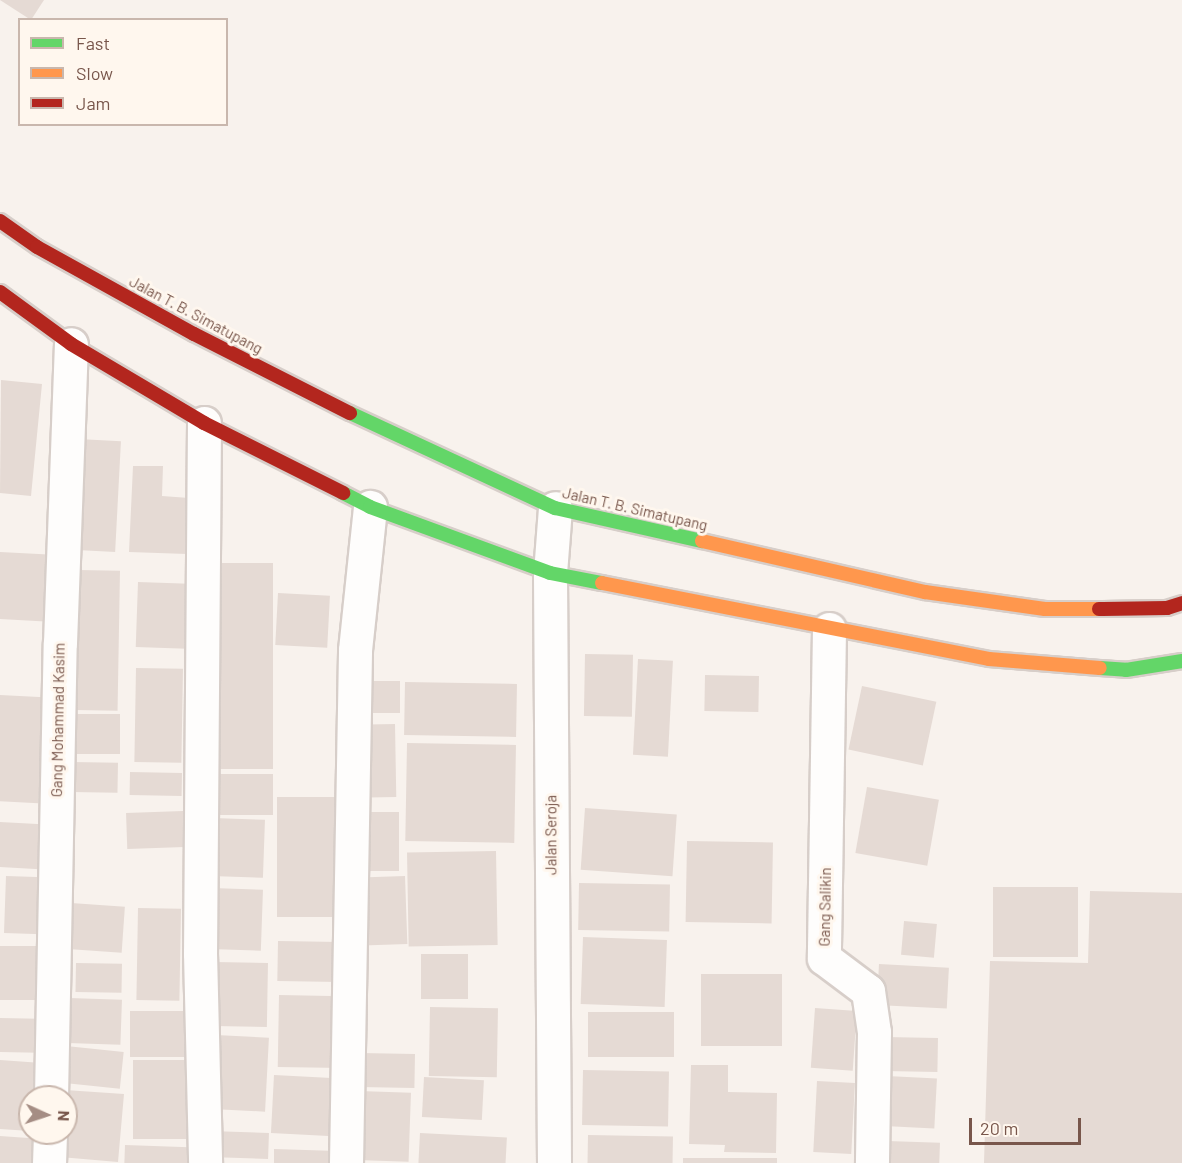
<!DOCTYPE html>
<html>
<head>
<meta charset="utf-8">
<style>
	body { margin:0 }
	#map { position:relative; width:1182px; height:1163px; overflow:hidden; background:#f8f2ed; font-family:Barlow,sans-serif }
	div>[style] { position:absolute }
	.building>* { inset:0; background:#e5dad4; transform-origin:0 0 }
	.roads { filter:drop-shadow(2px 0 #d7cec9) drop-shadow(-2px 0 #d7cec9) drop-shadow(0 2px #d7cec9) drop-shadow(0 -2px #d7cec9) }
	.street>* { height:33px; margin:-16.5px; padding:0 16.5px; transform-origin:16.5px; border-radius:16.5px; background:#fefdfc }
	.fast>* { height:14px; margin:-7px; padding:0 7px; transform-origin:7px; border-radius:7px; background:#63d668 }
	.slow>* { height:14px; margin:-7px; padding:0 7px; transform-origin:7px; border-radius:7px; background:#ff974d }
	.jam>* { height:14px; margin:-7px; padding:0 7px; transform-origin:7px; border-radius:7px; background:#b3261e }
	span { translate:-50% -50%; white-space:nowrap; text-align:center; line-height:1.15; -webkit-text-stroke:6px #fff7ee; paint-order:stroke }
	.street-label { font-size:15px; color:#78564b }
	.legend { position:absolute; left:18px; top:18px; width:210px; height:108px; box-sizing:border-box; background:#fff7ee; border:2px solid #c9b7ad; margin:0; padding:8px 10px; list-style:none; font-size:18px; color:#78564b }
	.legend li { display:flex; align-items:center; gap:12px; height:30px }
	.legend b { width:30px; border:2px solid #c9b7ad }
	.north { position:absolute; left:18px; top:1085px; width:60px; height:60px; box-sizing:border-box; background:#fff7ee; border:2px solid #c9b7ad; border-radius:50%; rotate:93deg; font-size:16px; font-weight:700; line-height:24px; text-align:center; color:#78564b }
	.north::after { content:''; display:block; margin:auto; width:21px; height:27px; background:#a58d84; clip-path:polygon(50% 0,100% 100%,50% 72%,0 100%) }
	.scale { position:absolute; left:969px; top:1118px; width:112px; height:27px; box-sizing:border-box; border:3px solid #78564b; border-top:0; padding-left:8px; font-size:18px; line-height:21px; white-space:nowrap; color:#78564b; -webkit-text-stroke:4px #fff7ee; paint-order:stroke }
</style>
</head>
<body>
<div id="map">
	<div class="building">
		<i style="clip-path:polygon(0 0,44px 0,31px 20px)"></i>
		<i style="clip-path:polygon(1px 380px,42px 384px,31px 496px,0 493px)"></i>
		<i style="left:78px;top:439px;width:43px;height:111px;rotate:3deg"></i>
		<i style="clip-path:polygon(133px 466px,163px 466px,162px 496px,189px 498px,187px 554px,129px 552px)"></i>
		<i style="left:0;top:552px;width:53px;height:67px;rotate:3deg"></i>
		<i style="left:216px;top:563px;width:57px;height:206px"></i>
		<i style="left:78px;top:570px;width:42px;height:140px;rotate:1deg"></i>
		<i style="left:138px;top:582px;width:51px;height:65px;rotate:2deg"></i>
		<i style="left:278px;top:593px;width:52px;height:52px;rotate:3deg"></i>
		<i style="left:585px;top:654px;width:48px;height:62px;rotate:1deg"></i>
		<i style="left:638px;top:659px;width:35px;height:96px;rotate:3deg"></i>
		<i style="left:136px;top:668px;width:47px;height:94px;rotate:1deg"></i>
		<i style="left:705px;top:675px;width:54px;height:36px;rotate:1deg"></i>
		<i style="left:362px;top:681px;width:38px;height:32px"></i>
		<i style="left:405px;top:682px;width:112px;height:53px;rotate:1deg"></i>
		<i style="left:862px;top:686px;width:76px;height:65px;rotate:12deg"></i>
		<i style="left:0;top:695px;width:44px;height:106px;rotate:3deg"></i>
		<i style="left:120px;top:714px;width:40px;height:46px;rotate:90deg"></i>
		<i style="left:395px;top:724px;width:73px;height:41px;rotate:89deg"></i>
		<i style="left:407px;top:743px;width:109px;height:98px;rotate:1deg"></i>
		<i style="left:72px;top:762px;width:46px;height:30px;rotate:1deg"></i>
		<i style="left:130px;top:772px;width:52px;height:23px;rotate:1deg"></i>
		<i style="left:210px;top:774px;width:63px;height:41px"></i>
		<i style="left:867px;top:787px;width:73px;height:67px;rotate:10deg"></i>
		<i style="left:340px;top:797px;width:120px;height:63px;rotate:90deg"></i>
		<i style="left:585px;top:808px;width:92px;height:62px;rotate:4deg"></i>
		<i style="left:183px;top:811px;width:36px;height:57px;rotate:88deg"></i>
		<i style="left:358px;top:812px;width:41px;height:59px"></i>
		<i style="left:213px;top:818px;width:52px;height:58px;rotate:2deg"></i>
		<i style="left:0;top:822px;width:42px;height:45px;rotate:3deg"></i>
		<i style="left:687px;top:841px;width:86px;height:81px;rotate:1deg"></i>
		<i style="left:496px;top:851px;width:94px;height:89px;rotate:89deg"></i>
		<i style="left:6px;top:876px;width:38px;height:57px;rotate:2deg"></i>
		<i style="left:405px;top:876px;width:68px;height:52px;rotate:88deg"></i>
		<i style="left:579px;top:883px;width:91px;height:47px;rotate:1deg"></i>
		<i style="left:993px;top:887px;width:85px;height:70px"></i>
		<i style="left:212px;top:888px;width:51px;height:61px;rotate:2deg"></i>
		<i style="clip-path:polygon(1090px 891px,1182px 893px,1182px 1163px,984px 1163px,990px 961px,1088px 963px)"></i>
		<i style="left:71px;top:903px;width:54px;height:46px;rotate:4deg"></i>
		<i style="left:138px;top:908px;width:43px;height:92px;rotate:1deg"></i>
		<i style="left:904px;top:921px;width:33px;height:34px;rotate:5deg"></i>
		<i style="left:583px;top:937px;width:84px;height:67px;rotate:2deg"></i>
		<i style="left:278px;top:941px;width:62px;height:40px;rotate:1deg"></i>
		<i style="left:0;top:946px;width:40px;height:54px"></i>
		<i style="left:421px;top:954px;width:47px;height:45px"></i>
		<i style="left:215px;top:962px;width:53px;height:64px;rotate:1deg"></i>
		<i style="left:76px;top:963px;width:46px;height:29px;rotate:1deg"></i>
		<i style="left:879px;top:964px;width:70px;height:41px;rotate:3deg"></i>
		<i style="left:701px;top:974px;width:81px;height:72px"></i>
		<i style="left:279px;top:995px;width:65px;height:72px;rotate:1deg"></i>
		<i style="left:69px;top:998px;width:53px;height:45px;rotate:2deg"></i>
		<i style="left:430px;top:1007px;width:68px;height:69px;rotate:1deg"></i>
		<i style="left:815px;top:1008px;width:42px;height:60px;rotate:4deg"></i>
		<i style="left:130px;top:1011px;width:55px;height:46px"></i>
		<i style="left:588px;top:1012px;width:86px;height:45px"></i>
		<i style="left:0;top:1018px;width:39px;height:34px;rotate:1deg"></i>
		<i style="left:216px;top:1035px;width:53px;height:74px;rotate:3deg"></i>
		<i style="left:885px;top:1037px;width:53px;height:34px;rotate:1deg"></i>
		<i style="left:66px;top:1046px;width:58px;height:37px;rotate:6deg"></i>
		<i style="left:360px;top:1053px;width:55px;height:34px;rotate:1deg"></i>
		<i style="clip-path:polygon(0 1060px,42px 1063px,39px 1097px,30px 1097px,30px 1131px,0 1129px)"></i>
		<i style="left:133px;top:1060px;width:53px;height:79px"></i>
		<i style="clip-path:polygon(691px 1065px,728px 1065px,728px 1092px,777px 1093px,776px 1153px,724px 1152px,725px 1145px,689px 1144px)"></i>
		<i style="left:583px;top:1070px;width:86px;height:55px;rotate:1deg"></i>
		<i style="left:274px;top:1075px;width:67px;height:58px;rotate:3deg"></i>
		<i style="left:887px;top:1076px;width:50px;height:50px;rotate:3deg"></i>
		<i style="left:424px;top:1077px;width:60px;height:40px;rotate:3deg"></i>
		<i style="left:817px;top:1081px;width:38px;height:71px;rotate:3deg"></i>
		<i style="clip-path:polygon(65px 1090px,124px 1094px,118px 1162px,60px 1157px,66px 1133px)"></i>
		<i style="left:359px;top:1091px;width:52px;height:69px;rotate:2deg"></i>
		<i style="left:210px;top:1131px;width:59px;height:26px;rotate:2deg"></i>
		<i style="left:420px;top:1133px;width:87px;height:30px;rotate:3deg"></i>
		<i style="left:588px;top:1135px;width:85px;height:28px;rotate:1deg"></i>
		<i style="left:0;top:1136px;width:39px;height:27px;rotate:4deg"></i>
		<i style="left:887px;top:1141px;width:53px;height:22px;rotate:2deg"></i>
		<i style="left:125px;top:1145px;width:64px;height:18px;rotate:2deg"></i>
		<i style="clip-path:polygon(274px 1149px,337px 1151px,337px 1163px,274px 1163px)"></i>
		<i style="left:683px;top:1158px;width:94px;height:5px"></i>
	</div>
	<div class="roads">
		<div class="street">
			<i style="left:204px;top:423px;width:530px;rotate:90.43deg"></i>
			<i style="left:200px;top:953px;width:210px;rotate:88.6deg"></i>
			<i style="left:829px;top:629px;width:329px;rotate:90.9deg"></i>
			<i style="left:824px;top:958px;width:55px;rotate:36.9deg"></i>
			<i style="left:868px;top:991px;width:41px;rotate:81.7deg"></i>
			<i style="left:874px;top:1032px;width:131px;rotate:90.9deg"></i>
			<i style="left:51px;top:1097px;width:454px;rotate:-88.9deg"></i>
			<i style="left:60px;top:643px;width:299px;rotate:-87.9deg"></i>
			<i style="left:49px;top:1163px;width:30px;rotate:-88deg"></i>
			<i style="left:346px;top:1163px;width:513px;rotate:-88.99deg"></i>
			<i style="left:355px;top:650px;width:144px;rotate:-84deg"></i>
			<i style="left:554px;top:1163px;width:590px;rotate:-90.39deg"></i>
			<i style="left:550px;top:573px;width:65px;rotate:-85.6deg"></i>
		</div>
		<div class="fast">
			<i style="left:350px;top:413px;width:226px;rotate:24.9deg"></i>
			<i style="left:555px;top:508px;width:151px;rotate:12.7deg"></i>
			<i style="left:343px;top:493px;width:30px;rotate:27deg"></i>
			<i style="left:370px;top:507px;width:192px;rotate:20.1deg"></i>
			<i style="left:550px;top:573px;width:53px;rotate:10.9deg"></i>
			<i style="left:1100px;top:668px;width:26px;rotate:4deg"></i>
			<i style="left:1126px;top:670px;width:57px;rotate:-9.1deg"></i>
		</div>
		<div class="slow">
			<i style="left:702px;top:541px;width:229px;rotate:12.9deg"></i>
			<i style="left:925px;top:592px;width:121px;rotate:8.1deg"></i>
			<i style="left:1045px;top:609px;width:54px"></i>
			<i style="left:602px;top:583px;width:394px;rotate:11.1deg"></i>
			<i style="left:989px;top:659px;width:111px;rotate:4.6deg"></i>
		</div>
		<div class="jam">
			<i style="left:0;top:221px;width:45px;rotate:35.1deg"></i>
			<i style="left:37px;top:247px;width:179px;rotate:29deg"></i>
			<i style="left:194px;top:334px;width:175px;rotate:26.9deg"></i>
			<i style="left:0;top:292px;width:88px;rotate:36.2deg"></i>
			<i style="left:71px;top:344px;width:155px;rotate:30.7deg"></i>
			<i style="left:204px;top:423px;width:156px;rotate:26.7deg"></i>
			<i style="left:1099px;top:609px;width:68px;rotate:-0.8deg"></i>
			<i style="left:1167px;top:608px;width:16px;rotate:-18deg"></i>
		</div>
	</div>
	<div class="street-label">
		<span style="left:196px;top:315px;rotate:28deg">Jalan T. B. Simatupang</span>
		<span style="left:635px;top:509px;rotate:13deg">Jalan T. B. Simatupang</span>
		<span style="left:58px;top:720px;rotate:-89deg">Gang Mohammad Kasim</span>
		<span style="left:551px;top:835px;rotate:-90deg">Jalan Seroja</span>
		<span style="left:825px;top:907px;rotate:-89deg">Gang Salikin</span>
	</div>
	<ul class="legend">
	<li><b style="height:8px;background:#63d668"></b>Fast</li>
	<li><b style="height:8px;background:#ff974d"></b>Slow</li>
	<li><b style="height:8px;background:#b3261e"></b>Jam</li>
	</ul>
	<div class="north">N</div>
	<div class="scale">20 m</div>
</div>
</body>
</html>
